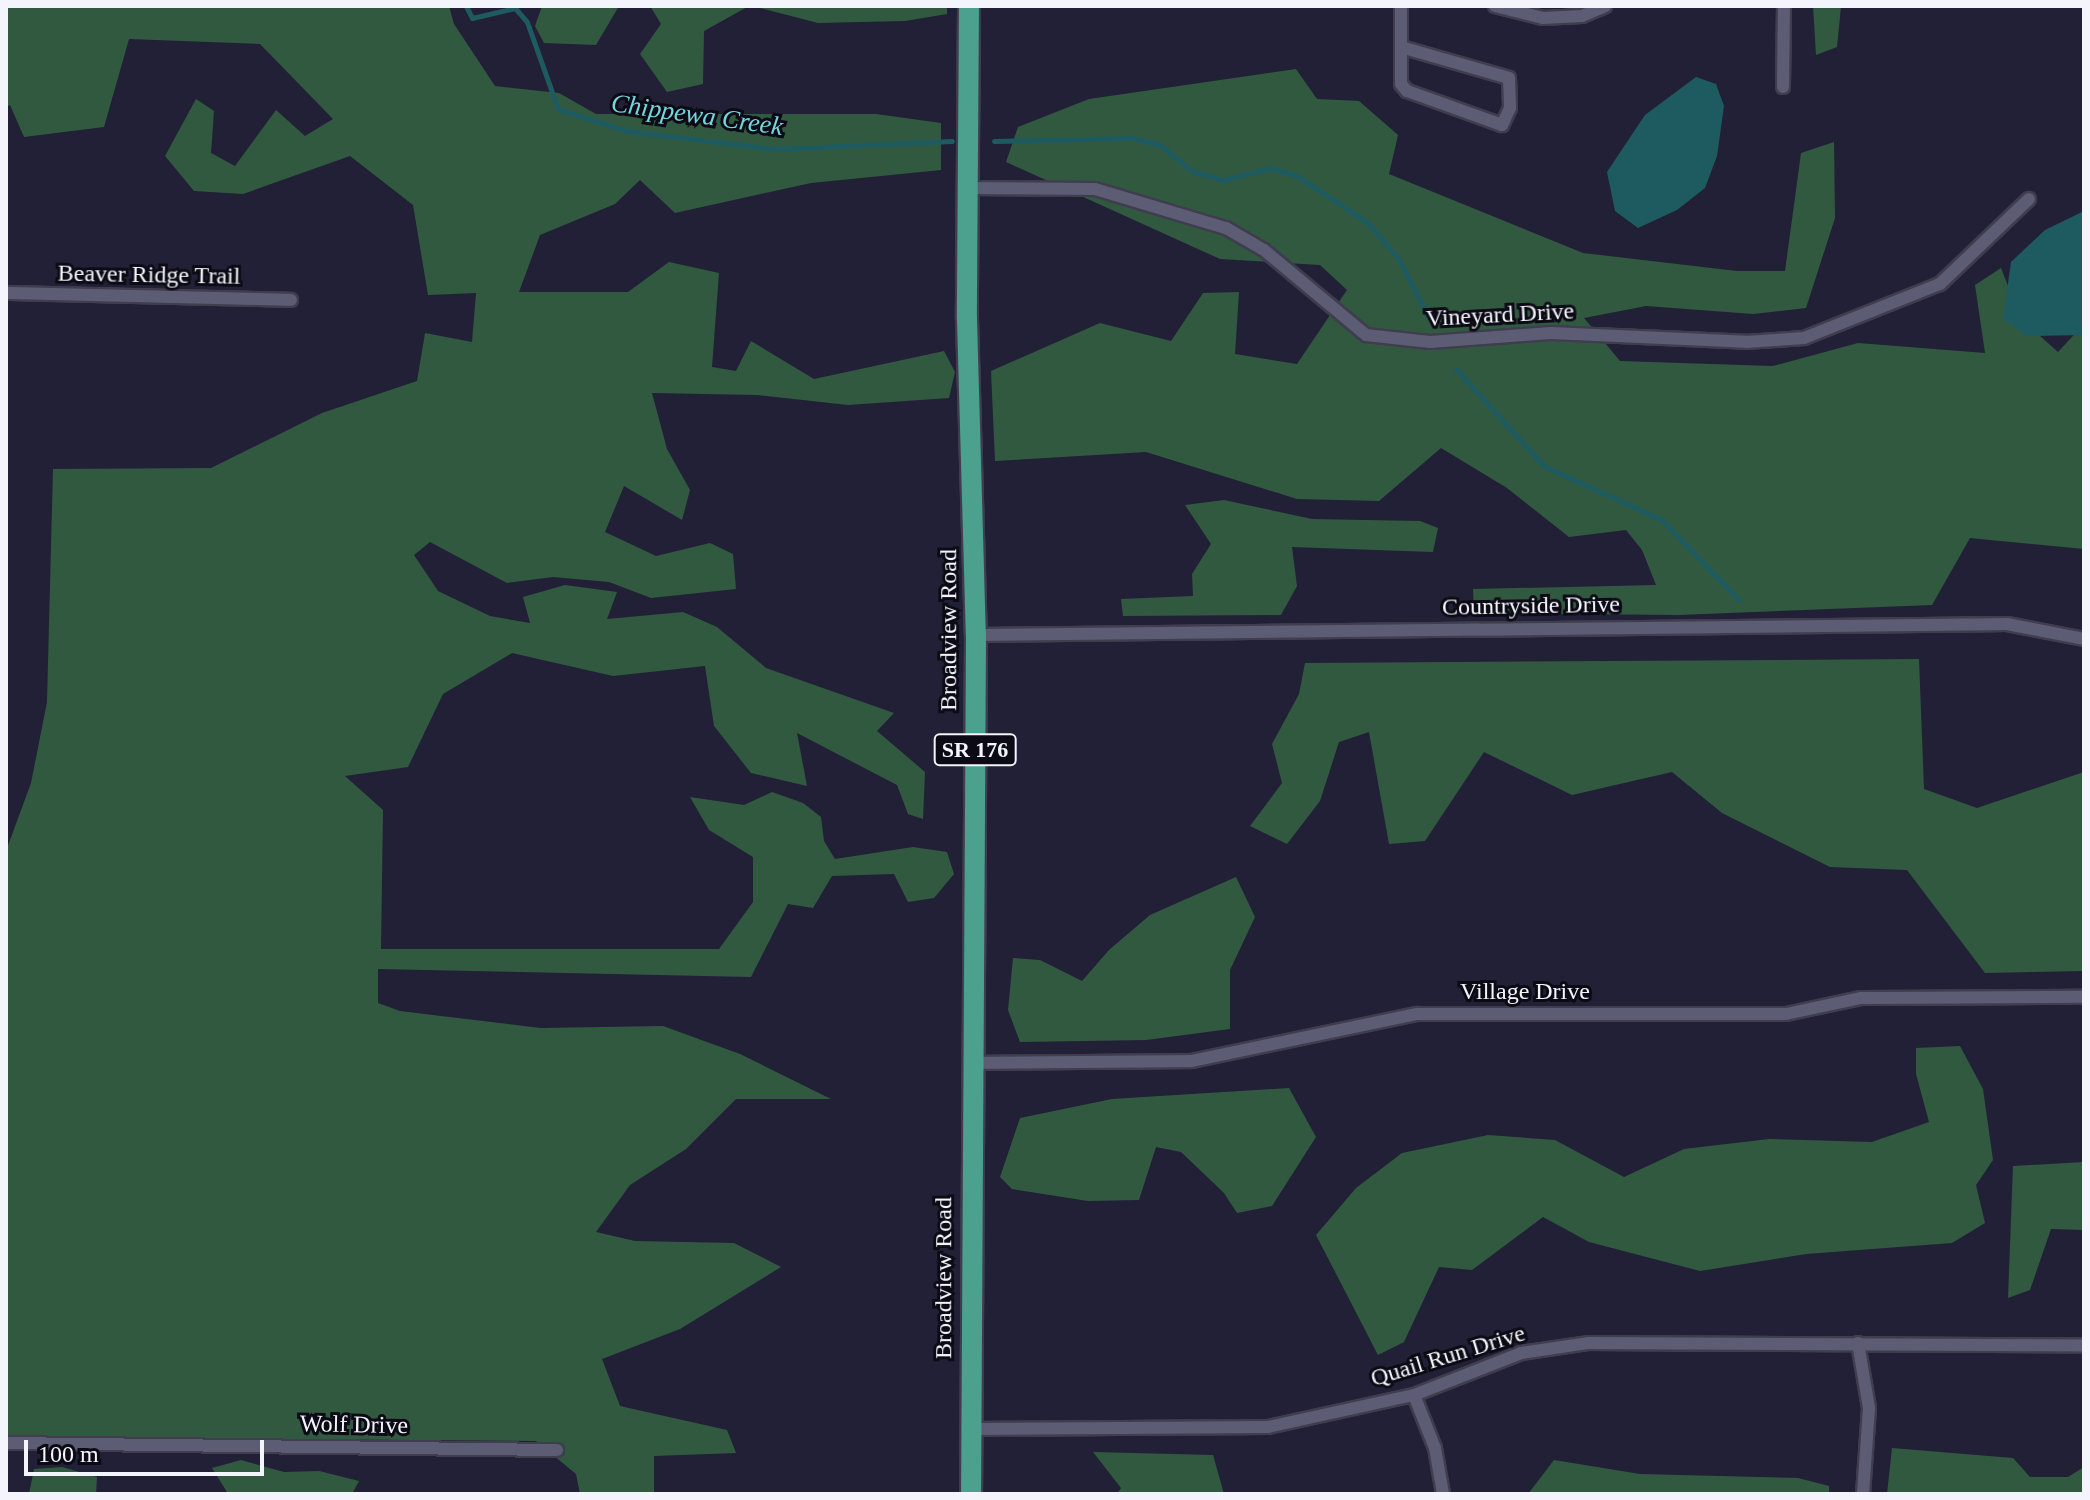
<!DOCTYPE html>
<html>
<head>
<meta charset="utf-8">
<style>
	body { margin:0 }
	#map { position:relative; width:2090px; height:1500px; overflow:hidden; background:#222036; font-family:Georgia,serif }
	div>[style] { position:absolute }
	.forest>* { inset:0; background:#315940 }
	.water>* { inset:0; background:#1e5b60 }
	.stream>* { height:5px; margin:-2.5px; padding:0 2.5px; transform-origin:2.5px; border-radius:2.5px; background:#1e5b60 }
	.roads { filter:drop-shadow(2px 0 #3f3d4e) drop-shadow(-2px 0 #3f3d4e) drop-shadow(0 2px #3f3d4e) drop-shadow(0 -2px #3f3d4e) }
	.minor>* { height:12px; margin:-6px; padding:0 6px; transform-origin:6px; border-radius:6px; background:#5d5c75 }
	.primary>* { height:20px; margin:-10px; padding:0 10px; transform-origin:10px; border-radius:10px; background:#4ca08e }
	span { translate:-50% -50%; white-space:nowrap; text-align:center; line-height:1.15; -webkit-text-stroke:6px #0c0b15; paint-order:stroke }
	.shield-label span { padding:2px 6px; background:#0c0b15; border:2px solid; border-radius:6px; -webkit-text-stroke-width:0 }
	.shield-label { font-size:22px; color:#f4f4fd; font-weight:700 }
	.street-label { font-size:24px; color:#f4f4fd }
	.water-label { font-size:26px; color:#76d6de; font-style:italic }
	.frame { position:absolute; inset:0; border:8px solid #f4f4fd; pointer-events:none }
	.scale { position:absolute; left:24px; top:1440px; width:240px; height:36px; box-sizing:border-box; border:4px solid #f4f4fd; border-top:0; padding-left:10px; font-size:24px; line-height:28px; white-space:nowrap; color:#f4f4fd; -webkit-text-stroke:6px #0c0b15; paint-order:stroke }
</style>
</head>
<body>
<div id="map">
	<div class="forest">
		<i style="clip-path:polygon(6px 6px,449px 6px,454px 24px,495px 86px,559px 93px,596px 114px,876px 114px,941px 123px,941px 170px,811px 183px,675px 213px,640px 180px,615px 204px,540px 235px,519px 292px,628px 292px,669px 262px,719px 273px,712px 367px,736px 371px,751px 341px,814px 379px,944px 351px,955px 372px,949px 398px,848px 405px,757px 395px,652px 393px,667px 449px,690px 490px,682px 520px,624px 486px,605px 532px,656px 556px,710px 543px,733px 554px,736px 589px,651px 598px,609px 582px,553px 577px,507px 583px,430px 542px,414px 555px,438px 591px,490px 616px,530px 623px,523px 597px,565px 585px,617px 592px,607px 619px,683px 612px,717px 627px,766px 668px,894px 713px,877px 731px,925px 772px,923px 819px,908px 814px,897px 785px,797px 733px,807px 786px,751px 773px,714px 726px,705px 666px,613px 676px,512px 653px,443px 694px,408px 767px,345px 776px,383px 810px,381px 949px,719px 949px,753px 902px,753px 857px,709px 830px,690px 797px,744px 805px,772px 792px,803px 803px,821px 817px,824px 841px,835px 859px,913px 847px,947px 852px,954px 874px,934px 898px,908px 902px,894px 874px,832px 876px,813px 908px,788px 904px,751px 977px,378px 969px,378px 1003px,400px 1011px,540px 1028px,663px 1026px,740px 1054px,831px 1099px,736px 1099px,686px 1149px,630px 1185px,596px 1232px,635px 1241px,734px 1243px,781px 1267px,680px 1329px,602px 1359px,620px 1406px,727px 1430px,736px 1453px,654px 1456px,654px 1494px,580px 1494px,576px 1474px,536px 1441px,6px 1437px,6px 851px,31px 783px,47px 702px,53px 469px,211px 468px,322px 413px,417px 381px,425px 333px,472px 342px,476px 293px,428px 295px,413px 205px,350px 156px,243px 194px,194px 191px,165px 156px,196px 99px,214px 111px,211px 153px,235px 166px,276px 110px,305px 136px,333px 119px,260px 44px,129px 39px,104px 127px,24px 137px,10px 105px,6px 107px)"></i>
		<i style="clip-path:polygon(542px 6px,619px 6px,596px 45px,544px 43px,535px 26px)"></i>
		<i style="clip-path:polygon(650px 6px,749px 6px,704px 31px,703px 84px,667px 92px,640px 54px,661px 24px)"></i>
		<i style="clip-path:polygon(752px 6px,947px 6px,947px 14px,905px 21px,818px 23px)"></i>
		<i style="clip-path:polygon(1813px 6px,1841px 6px,1837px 47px,1816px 55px)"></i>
		<i style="clip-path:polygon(1296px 69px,1317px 99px,1359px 101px,1398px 135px,1389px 174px,1583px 253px,1737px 271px,1785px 271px,1801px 153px,1834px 142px,1835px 218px,1806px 308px,1753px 314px,1646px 306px,1584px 318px,1620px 361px,1773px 366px,1858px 343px,1985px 353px,1975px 285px,2001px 268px,2021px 319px,2058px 352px,2084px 324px,2084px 549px,1970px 538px,1932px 605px,1678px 615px,1474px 613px,1473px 589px,1656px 585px,1642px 550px,1626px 530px,1569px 537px,1507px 488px,1441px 448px,1379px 501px,1297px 499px,1146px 452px,995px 461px,991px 371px,1100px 323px,1171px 341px,1203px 293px,1239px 292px,1235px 354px,1297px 364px,1347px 290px,1320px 265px,1220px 259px,1006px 162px,1018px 127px,1089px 99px)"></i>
		<i style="clip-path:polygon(1224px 500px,1312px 519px,1420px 521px,1438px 528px,1433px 552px,1292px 547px,1297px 586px,1281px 615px,1123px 616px,1121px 599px,1193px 596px,1192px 574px,1211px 544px,1185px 505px)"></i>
		<i style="clip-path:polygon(1919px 659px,1924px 789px,1977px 808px,2084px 772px,2084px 971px,1985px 973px,1907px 870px,1830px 867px,1722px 813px,1672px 772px,1572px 795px,1484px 752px,1425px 841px,1389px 844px,1369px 732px,1339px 742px,1320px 801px,1287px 844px,1250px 826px,1282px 783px,1272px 744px,1299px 694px,1305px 663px)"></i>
		<i style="clip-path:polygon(1236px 877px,1255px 917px,1230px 970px,1230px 1029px,1146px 1040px,1020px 1042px,1008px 1010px,1013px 958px,1040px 960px,1082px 981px,1109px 950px,1150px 915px)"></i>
		<i style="clip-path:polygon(1960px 1046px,1983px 1089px,1993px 1160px,1976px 1185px,1985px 1223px,1952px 1243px,1806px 1254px,1700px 1271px,1589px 1242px,1543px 1217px,1472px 1270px,1439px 1267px,1404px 1342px,1378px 1355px,1316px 1235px,1356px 1188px,1402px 1153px,1488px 1135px,1555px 1140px,1624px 1177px,1684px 1149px,1769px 1139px,1872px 1142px,1929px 1122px,1916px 1074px,1916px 1048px)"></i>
		<i style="clip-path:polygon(1289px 1088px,1316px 1137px,1272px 1206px,1237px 1213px,1224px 1193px,1181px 1152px,1156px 1147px,1139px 1200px,1088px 1201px,1012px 1189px,1000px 1177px,1020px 1118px,1112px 1099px)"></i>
		<i style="clip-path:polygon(2084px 1162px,2084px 1230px,2051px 1229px,2030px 1290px,2008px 1298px,2013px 1166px)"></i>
		<i style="clip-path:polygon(1892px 1448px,2013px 1458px,2030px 1477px,2068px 1477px,2084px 1467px,2084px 1494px,1887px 1494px)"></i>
		<i style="clip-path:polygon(1093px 1452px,1213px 1455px,1224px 1494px,1117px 1494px,1121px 1488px)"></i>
		<i style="clip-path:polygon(241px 1460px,284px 1472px,319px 1471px,359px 1481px,352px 1494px,227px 1492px,212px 1468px)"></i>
		<i style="clip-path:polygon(1554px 1460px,1640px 1474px,1798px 1478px,1829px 1486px,1829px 1494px,1528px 1494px)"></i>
		<i style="clip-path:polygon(62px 1467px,97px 1477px,96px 1494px,29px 1494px,34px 1469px)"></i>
	</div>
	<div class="water">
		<i style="clip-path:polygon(1696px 77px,1716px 84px,1724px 106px,1717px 156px,1705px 188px,1677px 210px,1638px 228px,1615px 211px,1607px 172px,1645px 115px)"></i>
		<i style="clip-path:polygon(2084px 211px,2084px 335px,2026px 336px,2003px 319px,2011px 262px,2045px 230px)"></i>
	</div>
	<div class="stream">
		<i style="left:466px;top:6px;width:13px;rotate:63deg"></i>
		<i style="left:472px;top:18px;width:44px;rotate:-13.1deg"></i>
		<i style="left:515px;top:8px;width:18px;rotate:49deg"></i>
		<i style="left:527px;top:22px;width:92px;rotate:70.4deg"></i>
		<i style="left:558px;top:109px;width:72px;rotate:17.7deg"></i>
		<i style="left:627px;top:131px;width:149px;rotate:6.9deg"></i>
		<i style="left:775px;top:149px;width:177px;rotate:-2.6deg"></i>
		<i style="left:994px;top:141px;width:140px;rotate:-1.2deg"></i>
		<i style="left:1134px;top:138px;width:27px;rotate:15deg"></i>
		<i style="left:1160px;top:145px;width:41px;rotate:39.1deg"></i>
		<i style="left:1192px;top:171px;width:32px;rotate:16deg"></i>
		<i style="left:1223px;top:180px;width:49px;rotate:-14deg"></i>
		<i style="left:1271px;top:168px;width:27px;rotate:17deg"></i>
		<i style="left:1297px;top:176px;width:85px;rotate:33.5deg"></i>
		<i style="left:1368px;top:223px;width:46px;rotate:49.4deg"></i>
		<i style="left:1398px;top:258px;width:68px;rotate:62.7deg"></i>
		<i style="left:1456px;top:369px;width:131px;rotate:47.8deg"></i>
		<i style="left:1544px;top:466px;width:130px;rotate:24.6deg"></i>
		<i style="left:1662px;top:520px;width:111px;rotate:46.1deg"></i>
	</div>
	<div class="roads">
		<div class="minor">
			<i style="left:1495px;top:6px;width:49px;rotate:14deg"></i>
			<i style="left:1543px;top:18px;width:39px;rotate:-3deg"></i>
			<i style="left:1582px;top:16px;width:25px;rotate:-23deg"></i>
			<i style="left:1401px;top:47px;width:112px;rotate:16deg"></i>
			<i style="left:1509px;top:78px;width:30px;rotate:88deg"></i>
			<i style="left:1510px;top:108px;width:19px;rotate:115deg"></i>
			<i style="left:1502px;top:125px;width:101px;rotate:-160.3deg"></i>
			<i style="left:1407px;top:91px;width:9px;rotate:-131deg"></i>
			<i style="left:1401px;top:84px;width:78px;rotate:-90deg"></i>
			<i style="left:1783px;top:87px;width:81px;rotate:-89.3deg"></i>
			<i style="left:971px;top:188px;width:124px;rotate:0.5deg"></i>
			<i style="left:1095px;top:189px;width:137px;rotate:16.6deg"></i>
			<i style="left:1226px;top:228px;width:44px;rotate:30.1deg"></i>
			<i style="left:1264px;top:250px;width:133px;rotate:39.8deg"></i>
			<i style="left:1366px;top:335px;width:64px;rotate:6.2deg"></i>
			<i style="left:1430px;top:342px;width:121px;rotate:-4.3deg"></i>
			<i style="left:1551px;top:333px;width:195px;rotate:2.6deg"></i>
			<i style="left:1746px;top:342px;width:58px;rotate:-3.9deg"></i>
			<i style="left:1804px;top:338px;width:146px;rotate:-21.7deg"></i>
			<i style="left:1940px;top:284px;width:123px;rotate:-43.7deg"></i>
			<i style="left:6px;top:293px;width:285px;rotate:1.4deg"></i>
			<i style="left:976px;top:635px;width:1031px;rotate:-0.61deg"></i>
			<i style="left:2007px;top:624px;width:78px;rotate:11deg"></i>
			<i style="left:970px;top:1063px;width:222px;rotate:-0.5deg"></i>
			<i style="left:1192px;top:1061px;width:230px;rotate:-11.8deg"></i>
			<i style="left:1417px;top:1014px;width:369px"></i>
			<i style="left:1786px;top:1014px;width:77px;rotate:-12deg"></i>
			<i style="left:1861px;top:998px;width:223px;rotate:-0.3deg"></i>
			<i style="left:1858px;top:1343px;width:66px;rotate:80.4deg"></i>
			<i style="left:1869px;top:1408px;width:86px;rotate:94deg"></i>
			<i style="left:1414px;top:1395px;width:57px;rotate:68.4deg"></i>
			<i style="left:1435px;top:1448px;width:47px;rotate:80.1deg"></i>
			<i style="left:971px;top:1429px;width:297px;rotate:-0.4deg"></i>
			<i style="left:1268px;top:1427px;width:149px;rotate:-12.4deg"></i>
			<i style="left:1414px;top:1395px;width:115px;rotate:-21.4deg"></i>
			<i style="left:1521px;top:1353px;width:69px;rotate:-8.4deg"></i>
			<i style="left:1589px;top:1343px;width:495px;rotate:0.3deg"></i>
			<i style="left:6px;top:1443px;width:551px;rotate:0.73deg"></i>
		</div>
		<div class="primary">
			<i style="left:969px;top:6px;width:313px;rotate:90.4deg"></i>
			<i style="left:967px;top:319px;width:316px;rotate:88.4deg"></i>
			<i style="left:976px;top:635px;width:859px;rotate:90.33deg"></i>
		</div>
	</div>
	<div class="shield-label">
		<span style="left:975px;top:750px">SR 176</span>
	</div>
	<div class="street-label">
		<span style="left:149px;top:275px;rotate:1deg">Beaver Ridge Trail</span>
		<span style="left:1500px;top:315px;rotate:-3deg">Vineyard Drive</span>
		<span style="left:1531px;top:606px;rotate:-1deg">Countryside Drive</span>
		<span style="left:949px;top:630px;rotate:-90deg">Broadview Road</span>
		<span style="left:1525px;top:992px">Village Drive</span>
		<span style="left:944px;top:1278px;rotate:-90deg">Broadview Road</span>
		<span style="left:1448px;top:1356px;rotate:-17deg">Quail Run Drive</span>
		<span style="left:354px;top:1425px;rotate:1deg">Wolf Drive</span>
	</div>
	<div class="water-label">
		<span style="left:697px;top:115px;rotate:8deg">Chippewa Creek</span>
	</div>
	<div class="frame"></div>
	<div class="scale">100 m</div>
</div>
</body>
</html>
